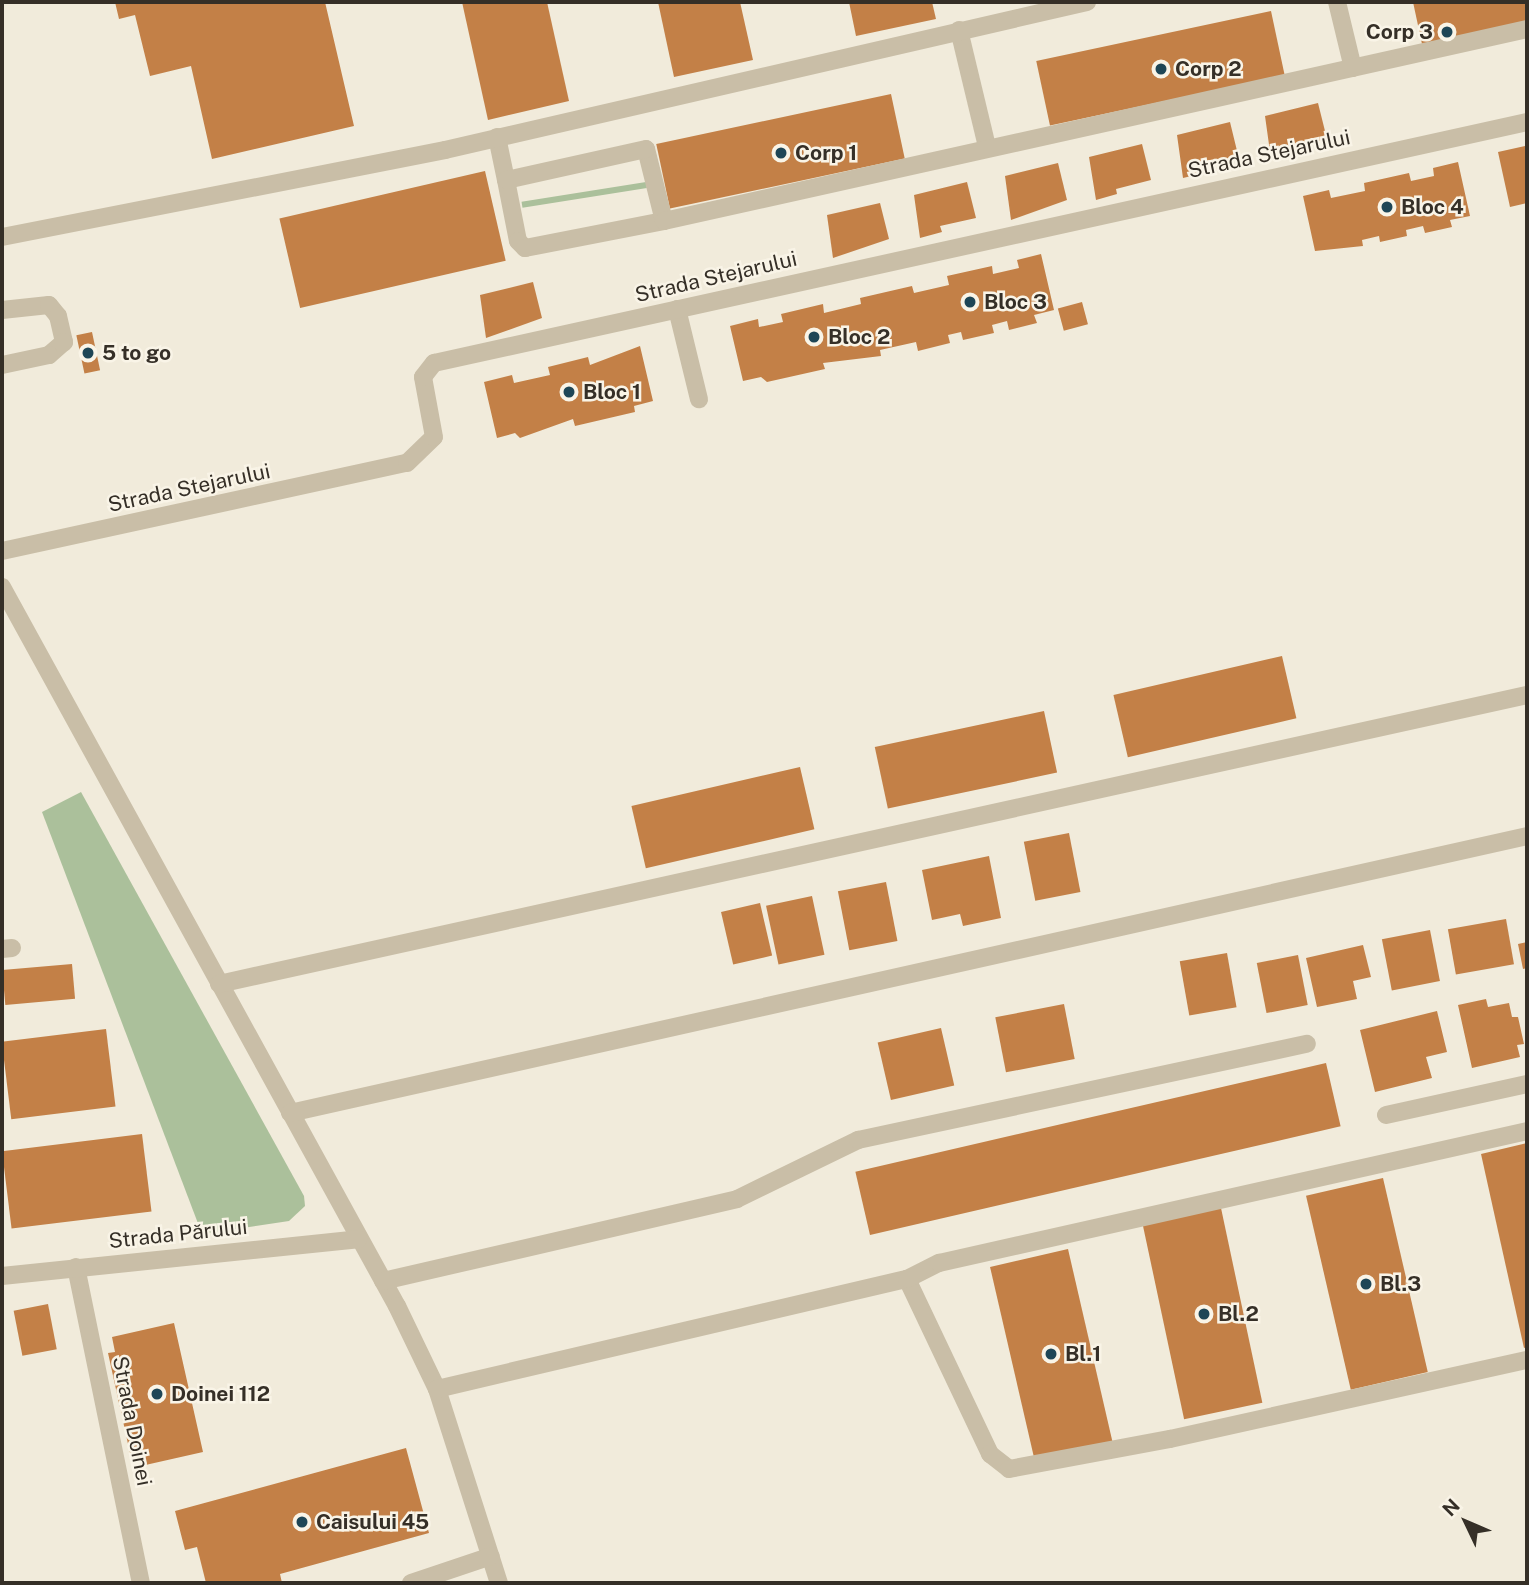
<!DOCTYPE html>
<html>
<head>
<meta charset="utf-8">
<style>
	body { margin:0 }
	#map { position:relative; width:1529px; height:1585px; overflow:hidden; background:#f1ebdb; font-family:"Public Sans",sans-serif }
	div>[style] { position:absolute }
	.green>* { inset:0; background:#abc09b; transform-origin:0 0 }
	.building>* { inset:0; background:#c38047; transform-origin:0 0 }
	.minor>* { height:18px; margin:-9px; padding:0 9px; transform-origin:9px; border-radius:9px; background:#c9bea7 }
	.dots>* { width:19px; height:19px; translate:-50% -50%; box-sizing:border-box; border:4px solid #f9f4e7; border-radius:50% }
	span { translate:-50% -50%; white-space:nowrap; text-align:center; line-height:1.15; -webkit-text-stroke:5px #f9f4e7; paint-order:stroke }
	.poi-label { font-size:21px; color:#352f27; font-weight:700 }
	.right { translate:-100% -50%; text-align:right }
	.left { translate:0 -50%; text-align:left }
	.street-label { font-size:21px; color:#352f27 }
	.frame { position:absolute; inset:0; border:4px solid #352f27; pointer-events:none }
	.north { position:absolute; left:1431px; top:1487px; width:70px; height:70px; -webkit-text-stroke:5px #f9f4e7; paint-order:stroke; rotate:314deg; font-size:19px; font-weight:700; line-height:28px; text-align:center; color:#352f27 }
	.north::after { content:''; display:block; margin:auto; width:24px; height:32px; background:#352f27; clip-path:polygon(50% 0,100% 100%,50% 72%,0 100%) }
</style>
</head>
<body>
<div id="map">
	<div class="green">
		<i style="left:646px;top:182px;width:6px;height:126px;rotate:81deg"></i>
		<i style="clip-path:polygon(81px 792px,304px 1196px,305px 1206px,289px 1221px,202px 1234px,42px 812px)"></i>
	</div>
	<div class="building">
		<i style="clip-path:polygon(115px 2px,325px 2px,354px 126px,212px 159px,191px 66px,150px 76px,135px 15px,119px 19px)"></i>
		<i style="clip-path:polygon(462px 2px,547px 2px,569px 101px,488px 120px)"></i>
		<i style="clip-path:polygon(658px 2px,740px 2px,753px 60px,674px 77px)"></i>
		<i style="clip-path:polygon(849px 2px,932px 2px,936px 19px,856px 36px)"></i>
		<i style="clip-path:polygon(1413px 2px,1527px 2px,1527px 21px,1422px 44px)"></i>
		<i style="left:1271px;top:11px;width:66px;height:240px;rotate:78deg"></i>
		<i style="left:891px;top:94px;width:66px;height:240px;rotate:78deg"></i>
		<i style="clip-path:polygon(1318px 103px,1327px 139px,1292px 148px,1293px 154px,1271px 159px,1265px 116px)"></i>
		<i style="clip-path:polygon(1230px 122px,1239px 159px,1203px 167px,1204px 173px,1183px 178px,1177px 135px)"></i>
		<i style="clip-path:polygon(1142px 144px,1151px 180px,1116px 189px,1117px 194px,1096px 200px,1089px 157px)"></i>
		<i style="clip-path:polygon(1525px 146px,1527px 203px,1510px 207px,1498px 152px)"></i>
		<i style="clip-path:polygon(1458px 162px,1470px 216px,1450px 220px,1452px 227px,1425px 233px,1423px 226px,1406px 230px,1407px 236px,1380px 242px,1379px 236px,1362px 240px,1363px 246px,1315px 251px,1303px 196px,1329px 190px,1331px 198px,1365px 191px,1364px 183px,1409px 173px,1411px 181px,1434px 176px,1433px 168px)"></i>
		<i style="clip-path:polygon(1058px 163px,1067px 200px,1011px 220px,1005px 176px)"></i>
		<i style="left:485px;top:171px;width:92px;height:211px;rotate:77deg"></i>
		<i style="clip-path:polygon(967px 182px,976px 218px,940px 226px,942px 232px,920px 238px,914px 195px)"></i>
		<i style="clip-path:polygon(880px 203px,889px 239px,833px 258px,827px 215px)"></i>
		<i style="clip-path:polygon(1041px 254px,1054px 310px,1034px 315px,1037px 323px,1009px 330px,1007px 321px,992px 325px,994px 333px,963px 340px,961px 332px,948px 335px,950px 343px,918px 351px,916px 342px,880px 350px,881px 356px,823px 363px,825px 369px,767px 382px,761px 377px,743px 381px,730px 326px,758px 319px,759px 327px,783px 322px,781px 314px,823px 304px,824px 313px,861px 304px,860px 298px,912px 286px,914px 293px,949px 285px,947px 276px,992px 266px,993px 274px,1019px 268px,1017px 260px)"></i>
		<i style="clip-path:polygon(533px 282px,542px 318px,486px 338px,480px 295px)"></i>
		<i style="left:1082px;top:302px;width:23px;height:25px;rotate:75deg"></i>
		<i style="left:92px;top:332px;width:39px;height:16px;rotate:78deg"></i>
		<i style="clip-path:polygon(640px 346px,653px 401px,634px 406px,635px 412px,575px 426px,573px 419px,520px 438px,515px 433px,497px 438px,484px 382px,512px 375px,514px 383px,550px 375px,548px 367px,588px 357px,590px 365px)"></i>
		<i style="left:1282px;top:656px;width:64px;height:173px;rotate:77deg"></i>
		<i style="left:1044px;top:711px;width:63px;height:173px;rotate:78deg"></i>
		<i style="left:800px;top:767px;width:64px;height:173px;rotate:77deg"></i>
		<i style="left:1069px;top:833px;width:60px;height:46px;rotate:79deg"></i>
		<i style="clip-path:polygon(989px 856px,1001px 918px,963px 926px,960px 914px,932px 920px,922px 870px)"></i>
		<i style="left:886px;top:882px;width:60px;height:49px;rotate:79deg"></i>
		<i style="left:812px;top:896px;width:60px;height:47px;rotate:78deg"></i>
		<i style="left:760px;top:903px;width:54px;height:40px;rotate:77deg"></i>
		<i style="left:1506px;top:919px;width:46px;height:59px;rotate:80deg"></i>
		<i style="left:1430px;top:930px;width:52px;height:49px;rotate:79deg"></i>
		<i style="clip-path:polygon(1527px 942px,1527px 968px,1523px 969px,1518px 944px)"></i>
		<i style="clip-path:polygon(1363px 945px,1371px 977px,1353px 981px,1357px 999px,1317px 1007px,1306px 958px)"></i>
		<i style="left:1227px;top:953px;width:55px;height:48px;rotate:80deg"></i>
		<i style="left:1298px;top:955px;width:51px;height:42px;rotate:79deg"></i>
		<i style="left:72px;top:964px;width:35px;height:70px;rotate:85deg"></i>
		<i style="clip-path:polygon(1486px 999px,1488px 1007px,1509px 1003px,1512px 1017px,1518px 1017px,1524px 1044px,1517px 1045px,1520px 1057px,1472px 1068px,1458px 1005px)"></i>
		<i style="left:1064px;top:1004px;width:56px;height:70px;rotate:79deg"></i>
		<i style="clip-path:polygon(1437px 1011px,1447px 1052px,1426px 1057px,1432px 1078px,1375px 1092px,1360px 1030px)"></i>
		<i style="left:941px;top:1028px;width:59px;height:65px;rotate:77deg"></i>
		<i style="left:106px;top:1029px;width:78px;height:105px;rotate:83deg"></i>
		<i style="left:1326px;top:1063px;width:65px;height:483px;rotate:77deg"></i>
		<i style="left:142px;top:1134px;width:78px;height:141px;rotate:83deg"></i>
		<i style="clip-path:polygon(1527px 1143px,1527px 1347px,1524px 1348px,1481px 1154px)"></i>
		<i style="left:1383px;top:1178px;width:199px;height:79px;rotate:77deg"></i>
		<i style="left:1221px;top:1208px;width:199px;height:80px;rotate:78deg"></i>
		<i style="left:1068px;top:1249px;width:199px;height:80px;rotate:77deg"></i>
		<i style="left:48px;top:1304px;width:46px;height:35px;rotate:79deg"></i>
		<i style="clip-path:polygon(174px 1323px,203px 1452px,141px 1466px,137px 1451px,130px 1453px,108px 1353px,115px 1352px,112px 1337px)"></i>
		<i style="clip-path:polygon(406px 1448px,429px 1533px,280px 1574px,282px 1583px,206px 1583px,197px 1547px,185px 1550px,175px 1511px)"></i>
	</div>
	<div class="minor">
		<i style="left:1337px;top:2px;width:68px;rotate:76.4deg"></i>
		<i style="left:959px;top:30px;width:120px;rotate:76.5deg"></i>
		<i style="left:497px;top:137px;width:44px;rotate:78.2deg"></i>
		<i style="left:506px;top:180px;width:62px;rotate:78.9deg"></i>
		<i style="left:518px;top:241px;width:10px;rotate:45deg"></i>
		<i style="left:525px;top:248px;width:142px;rotate:-11deg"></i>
		<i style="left:664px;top:221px;width:74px;rotate:-104deg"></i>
		<i style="left:646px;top:149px;width:143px;rotate:167.5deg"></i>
		<i style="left:664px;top:221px;width:884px;rotate:-12.54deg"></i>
		<i style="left:2px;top:237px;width:451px;rotate:-11.1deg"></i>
		<i style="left:445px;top:150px;width:659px;rotate:-12.98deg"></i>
		<i style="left:677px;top:309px;width:93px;rotate:76.3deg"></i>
		<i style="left:2px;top:310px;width:47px;rotate:-6.1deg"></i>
		<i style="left:49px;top:305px;width:14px;rotate:51deg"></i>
		<i style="left:58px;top:316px;width:27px;rotate:77deg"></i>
		<i style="left:64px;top:342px;width:20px;rotate:139deg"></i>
		<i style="left:49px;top:355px;width:48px;rotate:168deg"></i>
		<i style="left:2px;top:551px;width:414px;rotate:-12.3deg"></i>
		<i style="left:407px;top:463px;width:37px;rotate:-44deg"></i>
		<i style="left:434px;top:437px;width:61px;rotate:-100.4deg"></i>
		<i style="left:423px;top:377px;width:18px;rotate:-52deg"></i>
		<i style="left:434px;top:363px;width:1119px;rotate:-12.43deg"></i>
		<i style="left:2px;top:587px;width:820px;rotate:61.22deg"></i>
		<i style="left:397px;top:1306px;width:92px;rotate:64.3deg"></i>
		<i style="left:437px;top:1389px;width:204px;rotate:72.3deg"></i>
		<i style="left:2px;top:949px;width:10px;rotate:-6deg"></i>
		<i style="left:219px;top:984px;width:1340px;rotate:-12.46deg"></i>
		<i style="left:290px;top:1113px;width:1268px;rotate:-12.62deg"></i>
		<i style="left:1386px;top:1115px;width:144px;rotate:-12.4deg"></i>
		<i style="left:76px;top:1267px;width:323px;rotate:78.4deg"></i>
		<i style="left:2px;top:1276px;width:358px;rotate:-5.9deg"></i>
		<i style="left:907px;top:1279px;width:194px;rotate:64.6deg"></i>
		<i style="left:990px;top:1454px;width:24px;rotate:38deg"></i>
		<i style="left:1009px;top:1469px;width:164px;rotate:-10.6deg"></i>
		<i style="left:1170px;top:1439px;width:366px;rotate:-12.5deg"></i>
		<i style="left:383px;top:1281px;width:363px;rotate:-13deg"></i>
		<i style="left:737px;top:1199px;width:135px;rotate:-26deg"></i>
		<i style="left:858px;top:1140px;width:459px;rotate:-12.1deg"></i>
		<i style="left:437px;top:1389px;width:483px;rotate:-13.2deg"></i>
		<i style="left:907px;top:1279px;width:36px;rotate:-27deg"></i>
		<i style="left:939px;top:1263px;width:603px;rotate:-12.65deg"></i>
		<i style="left:411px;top:1583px;width:84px;rotate:-18.6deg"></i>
	</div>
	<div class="dots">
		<i style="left:1447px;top:32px;background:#1e4656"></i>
		<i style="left:1161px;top:69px;background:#1e4656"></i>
		<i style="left:781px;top:153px;background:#1e4656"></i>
		<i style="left:1387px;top:207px;background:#1e4656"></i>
		<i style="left:970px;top:302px;background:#1e4656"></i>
		<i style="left:814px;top:337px;background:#1e4656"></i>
		<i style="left:88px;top:353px;background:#1e4656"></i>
		<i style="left:569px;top:392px;background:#1e4656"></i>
		<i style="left:1366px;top:1284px;background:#1e4656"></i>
		<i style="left:1204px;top:1314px;background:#1e4656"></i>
		<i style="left:1051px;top:1354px;background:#1e4656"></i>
		<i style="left:157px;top:1394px;background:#1e4656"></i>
		<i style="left:302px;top:1522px;background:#1e4656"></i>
	</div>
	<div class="poi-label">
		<span class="right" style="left:1433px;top:32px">Corp 3</span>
		<span class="left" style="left:1175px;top:69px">Corp 2</span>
		<span class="left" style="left:795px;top:153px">Corp 1</span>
		<span class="left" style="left:1401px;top:207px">Bloc 4</span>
		<span class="left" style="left:984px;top:302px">Bloc 3</span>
		<span class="left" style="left:828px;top:337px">Bloc 2</span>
		<span class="left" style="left:102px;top:353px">5 to go</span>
		<span class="left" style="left:583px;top:392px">Bloc 1</span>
		<span class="left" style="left:1380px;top:1284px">Bl.3</span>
		<span class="left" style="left:1218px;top:1314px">Bl.2</span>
		<span class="left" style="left:1065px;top:1354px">Bl.1</span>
		<span class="left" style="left:171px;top:1394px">Doinei 112</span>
		<span class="left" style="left:316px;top:1522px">Caisului 45</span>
	</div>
	<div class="street-label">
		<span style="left:1269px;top:154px;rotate:-12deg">Strada Stejarului</span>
		<span style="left:716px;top:277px;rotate:-13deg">Strada Stejarului</span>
		<span style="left:189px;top:488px;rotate:-12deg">Strada Stejarului</span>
		<span style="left:178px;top:1234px;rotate:-6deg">Strada Părului</span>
		<span style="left:132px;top:1421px;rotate:79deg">Strada Doinei</span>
	</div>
	<div class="frame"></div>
	<div class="north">N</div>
</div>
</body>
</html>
